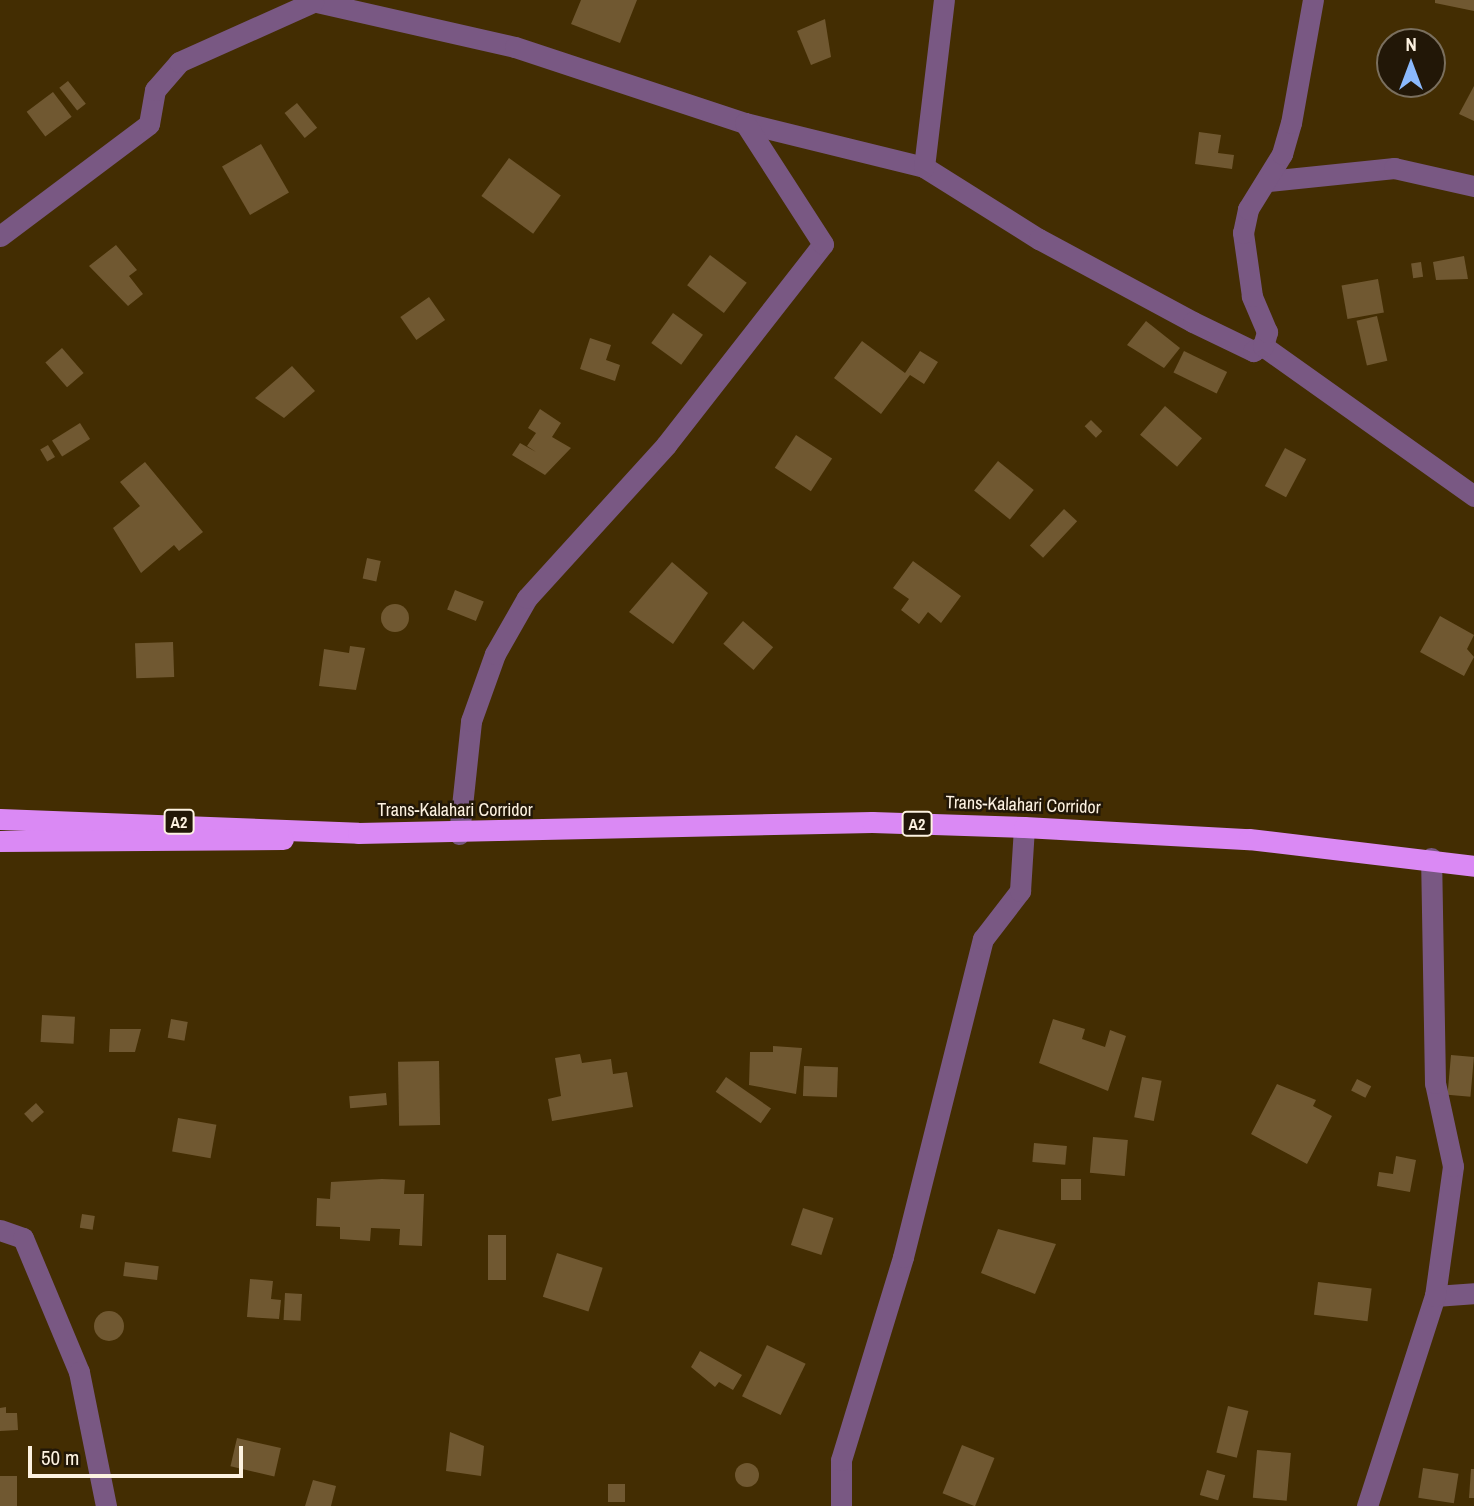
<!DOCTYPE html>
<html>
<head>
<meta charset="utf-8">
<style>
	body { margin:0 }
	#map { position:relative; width:1474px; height:1506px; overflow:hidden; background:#432d02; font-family:"Archivo Narrow",sans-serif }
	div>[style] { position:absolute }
	.building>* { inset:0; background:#705831; transform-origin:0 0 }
	.round { border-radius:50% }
	.street>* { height:21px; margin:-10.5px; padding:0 10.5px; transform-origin:10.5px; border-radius:10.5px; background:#795883 }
	.highway>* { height:21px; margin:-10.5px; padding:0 10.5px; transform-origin:10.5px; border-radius:10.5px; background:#da89f4 }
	span { translate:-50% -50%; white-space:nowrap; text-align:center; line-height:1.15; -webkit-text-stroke:5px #221707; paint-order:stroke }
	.shield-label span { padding:2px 5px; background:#221707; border:2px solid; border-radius:5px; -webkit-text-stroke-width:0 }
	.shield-label { font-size:16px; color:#fdf2e1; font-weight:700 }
	.street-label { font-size:18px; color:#fdf2e1 }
	.north { position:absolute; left:1376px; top:28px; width:70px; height:70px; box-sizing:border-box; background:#221707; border:2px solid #7a6f5e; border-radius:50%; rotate:0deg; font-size:19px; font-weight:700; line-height:28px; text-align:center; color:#fdf2e1 }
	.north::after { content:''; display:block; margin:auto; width:24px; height:32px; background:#8bb9fc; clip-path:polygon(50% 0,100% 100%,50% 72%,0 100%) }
	.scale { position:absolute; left:28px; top:1446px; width:215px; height:32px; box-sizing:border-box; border:4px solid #fdf2e1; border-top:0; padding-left:9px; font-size:21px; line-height:24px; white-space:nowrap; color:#fdf2e1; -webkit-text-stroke:5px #221707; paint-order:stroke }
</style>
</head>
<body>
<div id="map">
	<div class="building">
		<i style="clip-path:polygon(581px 0,637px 0,620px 43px,571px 24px)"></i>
		<i style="clip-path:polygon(1435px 0,1474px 0,1474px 11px,1435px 3px)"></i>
		<i style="clip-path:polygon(825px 19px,831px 57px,811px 65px,797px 31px)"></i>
		<i style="left:68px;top:81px;width:29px;height:11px;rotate:52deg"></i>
		<i style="clip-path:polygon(1474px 86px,1474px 121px,1459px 114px)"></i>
		<i style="left:53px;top:92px;width:31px;height:33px;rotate:53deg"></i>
		<i style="left:297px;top:103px;width:32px;height:16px;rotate:51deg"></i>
		<i style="clip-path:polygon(1199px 132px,1221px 135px,1218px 153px,1234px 155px,1232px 169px,1195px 164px)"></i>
		<i style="left:261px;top:144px;width:56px;height:45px;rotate:60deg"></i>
		<i style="left:509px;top:158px;width:64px;height:47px;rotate:36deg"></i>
		<i style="clip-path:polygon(116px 245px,137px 270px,129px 276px,143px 294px,128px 306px,89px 266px)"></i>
		<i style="left:710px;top:255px;width:46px;height:38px;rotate:37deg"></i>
		<i style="clip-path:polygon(1464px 256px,1468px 279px,1436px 280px,1433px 262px)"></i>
		<i style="left:1421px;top:262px;width:15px;height:10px;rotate:82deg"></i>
		<i style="left:1378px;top:279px;width:34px;height:37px;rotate:80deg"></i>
		<i style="left:429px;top:297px;width:28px;height:35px;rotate:55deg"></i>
		<i style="left:673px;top:313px;width:37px;height:37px;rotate:36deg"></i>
		<i style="left:1377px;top:316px;width:46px;height:21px;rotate:77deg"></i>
		<i style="clip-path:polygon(1146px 321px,1180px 348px,1164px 368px,1127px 345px)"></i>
		<i style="clip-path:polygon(590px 338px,611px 345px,606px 360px,620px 365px,615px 381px,580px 369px)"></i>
		<i style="clip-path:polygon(862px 341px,905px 373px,920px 351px,938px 362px,924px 384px,910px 375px,881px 414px,834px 378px)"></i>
		<i style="left:62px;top:348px;width:33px;height:22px;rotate:49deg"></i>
		<i style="left:1184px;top:351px;width:48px;height:24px;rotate:26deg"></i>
		<i style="clip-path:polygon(292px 366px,315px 391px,284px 418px,255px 398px)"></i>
		<i style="left:1165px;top:406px;width:49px;height:38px;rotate:41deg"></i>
		<i style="clip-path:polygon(540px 409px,561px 423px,552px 437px,571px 448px,545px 475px,512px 455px,520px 443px,536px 452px,527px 446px,536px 433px,528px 428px)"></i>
		<i style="left:1091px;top:420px;width:16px;height:9px;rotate:45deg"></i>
		<i style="left:80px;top:423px;width:19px;height:33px;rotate:58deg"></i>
		<i style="left:796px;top:435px;width:43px;height:39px;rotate:33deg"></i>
		<i style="left:48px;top:445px;width:14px;height:9px;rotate:60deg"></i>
		<i style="left:1285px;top:448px;width:24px;height:43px;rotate:28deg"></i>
		<i style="left:998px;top:461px;width:46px;height:38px;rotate:39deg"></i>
		<i style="clip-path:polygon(145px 462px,203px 532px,179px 551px,174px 545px,141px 573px,113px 528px,140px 506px,120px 482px)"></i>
		<i style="left:1064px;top:509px;width:18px;height:50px;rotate:43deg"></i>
		<i style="left:367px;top:558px;width:14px;height:21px;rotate:12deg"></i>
		<i style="clip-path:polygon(913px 561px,961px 596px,941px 623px,928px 612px,919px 624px,901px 610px,909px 599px,893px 588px)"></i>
		<i style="clip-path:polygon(672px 562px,708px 593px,673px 644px,629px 612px)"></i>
		<i style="left:455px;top:590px;width:31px;height:21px;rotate:22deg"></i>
		<i class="round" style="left:381px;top:604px;width:28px;height:28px"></i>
		<i style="clip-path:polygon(1440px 616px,1474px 635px,1467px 649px,1474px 657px,1464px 676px,1420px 652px)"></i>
		<i style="left:743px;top:621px;width:40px;height:30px;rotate:41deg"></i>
		<i style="left:173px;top:642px;width:35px;height:38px;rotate:88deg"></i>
		<i style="clip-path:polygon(350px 646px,365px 648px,356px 690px,319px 686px,324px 649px,349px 653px)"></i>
		<i style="left:42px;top:1015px;width:33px;height:27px;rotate:3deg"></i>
		<i style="left:171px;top:1019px;width:17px;height:19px;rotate:10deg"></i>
		<i style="clip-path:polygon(1053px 1019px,1085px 1029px,1082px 1039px,1105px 1047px,1110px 1030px,1126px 1036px,1108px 1091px,1039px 1063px)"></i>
		<i style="clip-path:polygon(110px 1029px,141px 1029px,135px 1052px,109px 1052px)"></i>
		<i style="clip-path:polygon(773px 1046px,802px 1048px,796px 1094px,749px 1085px,750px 1052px,773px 1052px)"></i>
		<i style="clip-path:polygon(580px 1054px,582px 1063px,611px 1059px,613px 1074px,627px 1072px,633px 1107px,552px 1121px,548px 1099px,561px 1096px,555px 1058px)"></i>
		<i style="left:1451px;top:1055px;width:23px;height:40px;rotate:5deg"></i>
		<i style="left:439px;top:1061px;width:64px;height:41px;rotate:89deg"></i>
		<i style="left:804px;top:1066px;width:34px;height:30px;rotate:2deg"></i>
		<i style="left:726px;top:1077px;width:55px;height:18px;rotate:35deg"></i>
		<i style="left:1142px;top:1077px;width:20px;height:41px;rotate:11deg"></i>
		<i style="left:1357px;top:1079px;width:16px;height:13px;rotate:27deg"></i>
		<i style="clip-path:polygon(1277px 1084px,1316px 1100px,1313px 1106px,1332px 1116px,1307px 1164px,1251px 1134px)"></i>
		<i style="left:386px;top:1093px;width:12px;height:37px;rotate:85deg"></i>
		<i style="left:36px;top:1103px;width:12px;height:16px;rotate:48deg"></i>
		<i style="left:178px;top:1118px;width:39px;height:34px;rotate:10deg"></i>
		<i style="left:1093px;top:1137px;width:35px;height:36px;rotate:5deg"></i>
		<i style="left:1034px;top:1143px;width:33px;height:19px;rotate:5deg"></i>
		<i style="clip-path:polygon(1396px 1156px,1416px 1160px,1410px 1192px,1377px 1186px,1379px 1172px,1393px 1174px)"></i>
		<i style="clip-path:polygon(382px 1179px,405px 1180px,404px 1194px,424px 1194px,422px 1246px,399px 1245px,400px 1229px,371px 1228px,370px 1241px,340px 1239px,340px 1227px,316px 1226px,317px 1198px,330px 1199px,331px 1182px)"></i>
		<i style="left:1061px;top:1179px;width:20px;height:21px"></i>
		<i style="left:803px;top:1208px;width:32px;height:39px;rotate:18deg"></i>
		<i style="left:82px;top:1214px;width:13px;height:14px;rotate:9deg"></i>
		<i style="clip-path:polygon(998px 1229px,1056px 1244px,1035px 1294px,981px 1273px)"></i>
		<i style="left:488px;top:1235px;width:18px;height:45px"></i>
		<i style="left:557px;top:1253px;width:48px;height:46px;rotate:18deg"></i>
		<i style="left:125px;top:1262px;width:34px;height:14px;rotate:7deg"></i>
		<i style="clip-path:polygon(250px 1279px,273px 1281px,271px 1299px,281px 1300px,279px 1319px,247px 1317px)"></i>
		<i style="left:1318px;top:1282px;width:54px;height:33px;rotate:7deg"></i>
		<i style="left:285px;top:1293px;width:17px;height:27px;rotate:3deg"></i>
		<i class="round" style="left:94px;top:1311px;width:30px;height:30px"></i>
		<i style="left:767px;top:1345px;width:43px;height:57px;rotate:26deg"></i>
		<i style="clip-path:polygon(700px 1351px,742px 1375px,733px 1390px,719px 1382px,715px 1387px,691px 1367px)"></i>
		<i style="left:1228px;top:1406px;width:21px;height:48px;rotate:14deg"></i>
		<i style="clip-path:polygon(6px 1407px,6px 1413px,17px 1413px,18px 1430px,0 1431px,0 1408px)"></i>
		<i style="clip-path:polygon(450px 1432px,484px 1446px,481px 1476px,446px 1471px)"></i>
		<i style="left:237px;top:1438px;width:45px;height:29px;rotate:13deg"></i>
		<i style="left:962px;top:1445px;width:35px;height:52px;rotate:22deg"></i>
		<i style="left:1257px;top:1450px;width:34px;height:48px;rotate:5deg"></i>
		<i class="round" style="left:735px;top:1463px;width:24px;height:24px"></i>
		<i style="left:1423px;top:1468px;width:36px;height:30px;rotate:9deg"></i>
		<i style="clip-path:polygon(1471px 1469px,1474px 1469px,1474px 1498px,1469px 1498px)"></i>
		<i style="left:1207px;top:1470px;width:19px;height:26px;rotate:16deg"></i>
		<i style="left:0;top:1476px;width:17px;height:30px"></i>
		<i style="clip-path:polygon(313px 1480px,336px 1486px,331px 1506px,305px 1506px)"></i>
		<i style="left:608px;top:1484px;width:17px;height:18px"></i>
	</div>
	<div class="street">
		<i style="left:308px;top:0;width:212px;rotate:12.8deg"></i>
		<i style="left:515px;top:47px;width:242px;rotate:18.3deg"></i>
		<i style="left:745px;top:123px;width:184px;rotate:13.8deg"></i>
		<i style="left:924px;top:167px;width:136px;rotate:32.1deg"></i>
		<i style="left:1039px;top:239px;width:175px;rotate:28.3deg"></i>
		<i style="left:1193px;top:322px;width:67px;rotate:25.8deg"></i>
		<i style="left:1253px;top:351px;width:11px;rotate:-27deg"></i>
		<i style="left:1263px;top:346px;width:259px;rotate:35.4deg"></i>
		<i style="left:924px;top:167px;width:168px;rotate:-83.2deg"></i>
		<i style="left:1268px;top:181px;width:127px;rotate:-5.9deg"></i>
		<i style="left:1394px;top:168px;width:82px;rotate:12.7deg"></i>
		<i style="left:0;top:236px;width:186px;rotate:-36.9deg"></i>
		<i style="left:149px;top:124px;width:35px;rotate:-80deg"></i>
		<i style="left:155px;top:90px;width:37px;rotate:-49deg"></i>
		<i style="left:179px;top:62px;width:147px;rotate:-24.1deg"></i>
		<i style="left:1263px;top:346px;width:15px;rotate:-74deg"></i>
		<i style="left:1267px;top:332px;width:39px;rotate:-113deg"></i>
		<i style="left:1252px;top:296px;width:64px;rotate:-98.1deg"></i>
		<i style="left:1243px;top:233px;width:25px;rotate:-78deg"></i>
		<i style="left:1248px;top:209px;width:65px;rotate:-58.3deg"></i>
		<i style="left:1282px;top:154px;width:32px;rotate:-74deg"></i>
		<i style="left:1291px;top:123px;width:125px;rotate:-79.9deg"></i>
		<i style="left:459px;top:834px;width:114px;rotate:-83.9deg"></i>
		<i style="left:471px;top:721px;width:71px;rotate:-70.3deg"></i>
		<i style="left:495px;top:654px;width:64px;rotate:-60.3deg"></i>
		<i style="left:527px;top:598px;width:207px;rotate:-47.7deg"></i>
		<i style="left:666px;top:445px;width:255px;rotate:-52deg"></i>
		<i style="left:823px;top:244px;width:144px;rotate:-122.8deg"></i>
		<i style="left:0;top:1230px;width:24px;rotate:19deg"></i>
		<i style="left:23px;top:1238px;width:145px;rotate:67.3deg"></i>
		<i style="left:79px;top:1372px;width:137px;rotate:78.6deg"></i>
		<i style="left:1435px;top:1296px;width:39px;rotate:-4deg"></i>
		<i style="left:841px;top:1506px;width:46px;rotate:-90deg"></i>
		<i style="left:841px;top:1460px;width:212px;rotate:-73deg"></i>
		<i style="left:903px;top:1257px;width:328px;rotate:-75.9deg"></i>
		<i style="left:983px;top:939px;width:61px;rotate:-52.4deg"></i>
		<i style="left:1020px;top:891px;width:64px;rotate:-86.4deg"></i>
		<i style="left:1367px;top:1506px;width:221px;rotate:-72.1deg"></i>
		<i style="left:1435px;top:1296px;width:131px;rotate:-82.1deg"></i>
		<i style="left:1453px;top:1166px;width:85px;rotate:-102.2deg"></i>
		<i style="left:1435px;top:1083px;width:225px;rotate:-91deg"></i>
	</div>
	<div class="highway">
		<i style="left:0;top:819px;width:358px;rotate:2.2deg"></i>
		<i style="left:358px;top:833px;width:514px;rotate:-1.23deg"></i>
		<i style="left:872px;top:822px;width:152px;rotate:1.9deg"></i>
		<i style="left:1024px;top:827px;width:225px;rotate:3.1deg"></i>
		<i style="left:1249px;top:839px;width:227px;rotate:6.8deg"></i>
		<i style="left:0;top:841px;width:283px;rotate:-0.4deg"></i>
	</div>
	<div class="shield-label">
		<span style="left:179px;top:822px">A2</span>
		<span style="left:917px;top:824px">A2</span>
	</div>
	<div class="street-label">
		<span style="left:1023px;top:805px;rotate:2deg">Trans-Kalahari Corridor</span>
		<span style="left:455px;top:810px">Trans-Kalahari Corridor</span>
	</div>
	<div class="north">N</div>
	<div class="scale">50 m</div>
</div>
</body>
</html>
